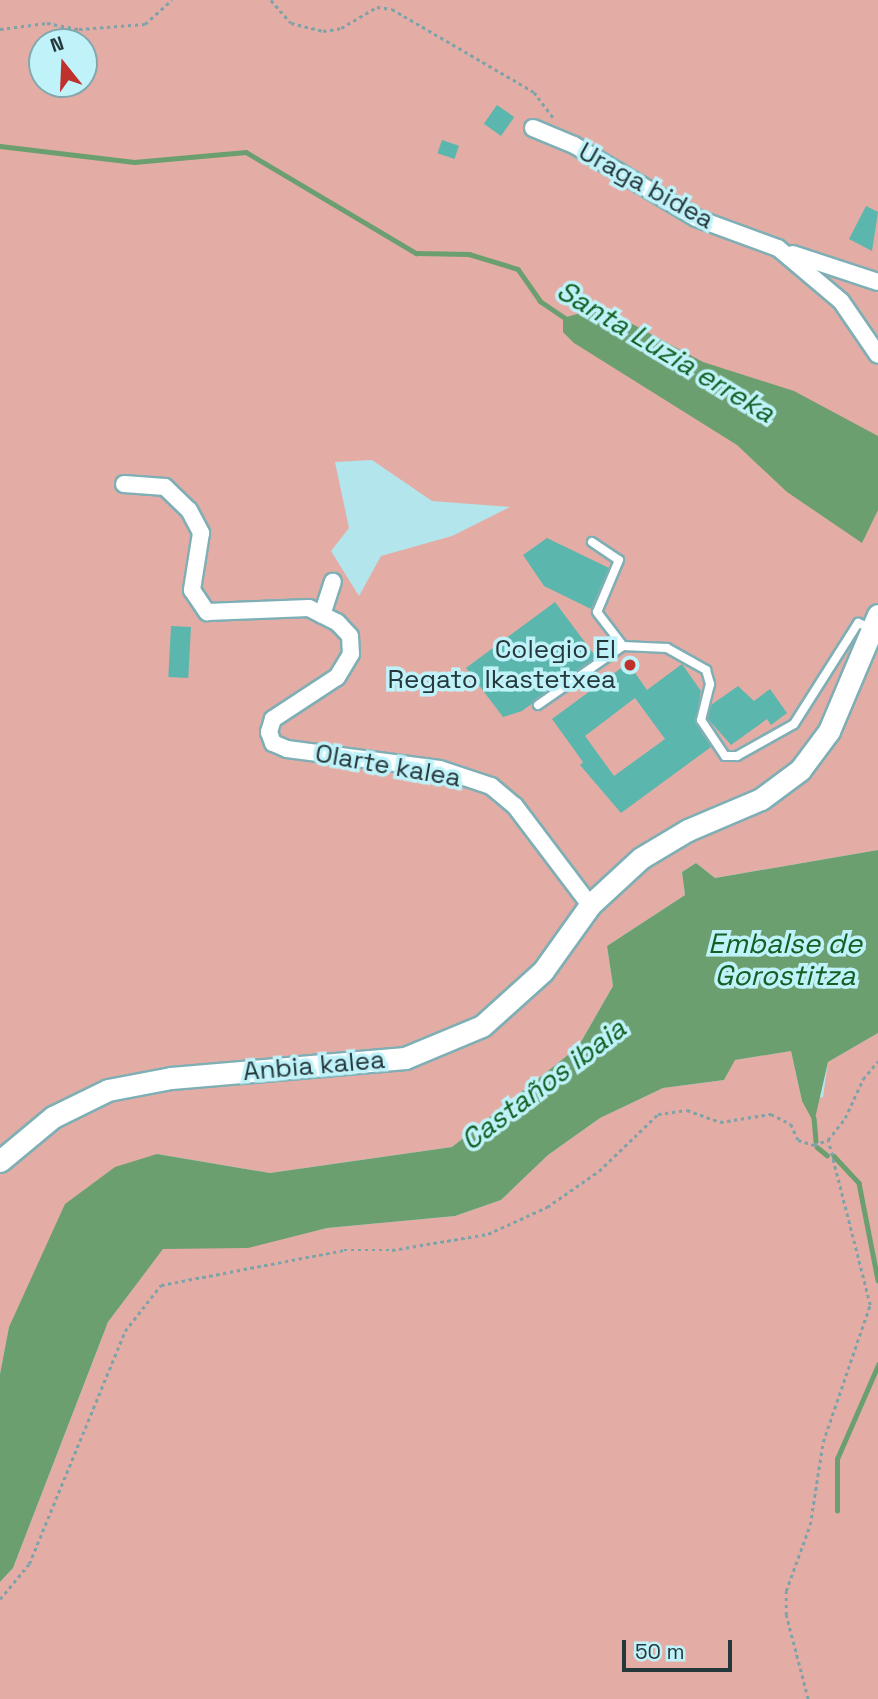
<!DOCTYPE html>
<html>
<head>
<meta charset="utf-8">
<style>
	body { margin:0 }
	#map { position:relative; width:878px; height:1699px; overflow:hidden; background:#b3e5ec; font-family:"Space Grotesk",sans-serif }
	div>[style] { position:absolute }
	.green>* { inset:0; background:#e3ada6 }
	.water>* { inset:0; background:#6b9f70 }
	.stream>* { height:4.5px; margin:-2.25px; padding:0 2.25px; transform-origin:2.25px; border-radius:2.25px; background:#6b9f70 }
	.building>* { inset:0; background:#5bb6ad; transform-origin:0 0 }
	.path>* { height:2.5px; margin-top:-1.25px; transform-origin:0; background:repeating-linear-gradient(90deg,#7da3a9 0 3.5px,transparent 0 7px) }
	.roads { filter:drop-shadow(2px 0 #7fafb5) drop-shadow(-2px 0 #7fafb5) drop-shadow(0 2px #7fafb5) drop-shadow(0 -2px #7fafb5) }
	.service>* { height:8px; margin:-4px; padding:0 4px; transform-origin:4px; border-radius:4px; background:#fff }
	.minor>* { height:16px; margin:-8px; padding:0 8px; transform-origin:8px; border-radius:8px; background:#fff }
	.tertiary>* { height:21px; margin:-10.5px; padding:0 10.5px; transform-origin:10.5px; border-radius:10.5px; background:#fff }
	.dots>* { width:19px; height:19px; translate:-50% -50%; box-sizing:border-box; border:4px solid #c0f2f9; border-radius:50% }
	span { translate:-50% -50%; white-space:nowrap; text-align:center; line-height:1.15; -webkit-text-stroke:7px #c0f2f9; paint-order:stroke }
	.street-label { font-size:26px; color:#25383b }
	.poi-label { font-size:26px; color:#25383b }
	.right { translate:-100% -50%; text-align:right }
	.water-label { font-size:28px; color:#126024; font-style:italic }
	.north { position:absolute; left:28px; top:28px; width:70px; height:70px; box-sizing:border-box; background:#c0f2f9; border:2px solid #82a8ad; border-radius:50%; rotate:342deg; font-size:19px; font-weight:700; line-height:28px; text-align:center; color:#25383b }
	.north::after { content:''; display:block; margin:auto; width:24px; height:32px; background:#bf312d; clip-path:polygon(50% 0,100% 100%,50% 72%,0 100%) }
	.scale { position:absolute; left:622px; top:1640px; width:110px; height:32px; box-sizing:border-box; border:4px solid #25383b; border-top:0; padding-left:9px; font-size:21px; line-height:24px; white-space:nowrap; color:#25383b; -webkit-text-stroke:5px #c0f2f9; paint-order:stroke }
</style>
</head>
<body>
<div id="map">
	<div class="green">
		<i style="clip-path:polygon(evenodd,0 0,878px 0,878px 850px,715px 878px,696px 863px,682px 872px,685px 895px,607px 946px,613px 986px,578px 1047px,452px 1147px,270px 1173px,157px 1154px,9px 1327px,0 1374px,0 0,42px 42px,84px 42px,84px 84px,42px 84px,42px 42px,0 0,372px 460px,432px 501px,510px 507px,452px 536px,381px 556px,359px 596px,331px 551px,349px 528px,335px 462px,372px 460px)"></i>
		<i style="clip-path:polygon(878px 1033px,878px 1699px,0 1699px,0 1582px,13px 1568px,108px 1322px,163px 1248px,248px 1247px,327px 1228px,455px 1216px,501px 1200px,548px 1155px,600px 1118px,663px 1088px,724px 1080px,734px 1060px,791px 1051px,802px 1101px,823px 1097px,828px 1062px)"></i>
	</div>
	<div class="water">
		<i style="clip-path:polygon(584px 312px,610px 312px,703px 362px,794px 391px,878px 436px,878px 510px,862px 543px,787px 492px,737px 445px,574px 343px,563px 332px,563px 318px)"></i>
		<i style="clip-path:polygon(878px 850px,878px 1033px,828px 1062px,814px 1123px,802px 1101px,791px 1051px,735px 1060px,724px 1080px,663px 1088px,600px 1118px,548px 1155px,501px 1200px,455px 1216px,327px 1228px,248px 1248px,163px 1249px,108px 1322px,13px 1568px,0 1582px,0 1374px,9px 1327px,65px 1204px,115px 1167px,157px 1154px,270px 1173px,452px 1147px,578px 1047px,613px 986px,607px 946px,685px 895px,682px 872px,696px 863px,715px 878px)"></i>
	</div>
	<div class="stream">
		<i style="left:0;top:146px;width:135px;rotate:6.8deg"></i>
		<i style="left:134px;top:162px;width:112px;rotate:-5.1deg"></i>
		<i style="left:246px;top:152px;width:198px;rotate:30.7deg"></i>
		<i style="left:416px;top:253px;width:53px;rotate:1.1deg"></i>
		<i style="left:469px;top:254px;width:51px;rotate:17deg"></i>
		<i style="left:518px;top:269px;width:39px;rotate:55deg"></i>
		<i style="left:540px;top:301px;width:34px;rotate:34deg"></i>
		<i style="left:814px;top:1118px;width:23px;rotate:85deg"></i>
		<i style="left:817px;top:1147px;width:13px;rotate:39deg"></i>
		<i style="left:834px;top:1156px;width:37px;rotate:47deg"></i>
		<i style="left:859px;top:1183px;width:99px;rotate:78.9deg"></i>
		<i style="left:837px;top:1511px;width:52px;rotate:-90deg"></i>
		<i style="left:837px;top:1459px;width:103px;rotate:-66.4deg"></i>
	</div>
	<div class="building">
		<i style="left:497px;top:105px;width:21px;height:23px;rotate:35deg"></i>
		<i style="left:442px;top:140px;width:18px;height:14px;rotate:19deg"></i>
		<i style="clip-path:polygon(866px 206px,878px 212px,872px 251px,849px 239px)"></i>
		<i style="clip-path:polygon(547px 538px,609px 568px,591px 609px,544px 586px,523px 555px)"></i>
		<i style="clip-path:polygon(555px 602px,596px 657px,522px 711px,503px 717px,466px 668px)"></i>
		<i style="left:171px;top:626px;width:20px;height:51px;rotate:3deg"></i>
		<i style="clip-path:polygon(evenodd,628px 663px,647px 690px,682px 664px,701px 691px,695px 722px,711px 747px,621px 813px,580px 765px,583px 762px,552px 719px,628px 663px,635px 698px,665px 739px,614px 776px,585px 736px,635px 698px)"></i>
		<i style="clip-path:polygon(738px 686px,754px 701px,770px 689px,787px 713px,771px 725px,767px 719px,731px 745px,708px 719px,711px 705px)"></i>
	</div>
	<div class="path">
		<i style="left:271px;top:0;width:30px;rotate:49deg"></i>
		<i style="left:291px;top:23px;width:33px;rotate:14deg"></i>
		<i style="left:323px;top:31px;width:18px;rotate:-9deg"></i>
		<i style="left:341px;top:28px;width:42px;rotate:-30.3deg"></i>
		<i style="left:377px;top:7px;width:15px;rotate:8deg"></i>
		<i style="left:392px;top:9px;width:164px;rotate:30.3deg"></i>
		<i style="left:534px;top:92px;width:35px;rotate:53deg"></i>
		<i style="left:0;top:29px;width:47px;rotate:-7.3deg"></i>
		<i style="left:47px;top:23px;width:33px;rotate:11deg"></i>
		<i style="left:79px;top:29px;width:66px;rotate:-4.3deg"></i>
		<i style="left:145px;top:24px;width:36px;rotate:-42deg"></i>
		<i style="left:0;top:1599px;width:45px;rotate:-50.4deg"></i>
		<i style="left:29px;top:1564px;width:252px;rotate:-67.6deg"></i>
		<i style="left:125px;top:1331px;width:58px;rotate:-52deg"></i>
		<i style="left:161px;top:1285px;width:186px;rotate:-10.8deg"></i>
		<i style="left:344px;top:1250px;width:48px"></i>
		<i style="left:392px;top:1250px;width:97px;rotate:-9.5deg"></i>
		<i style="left:488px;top:1234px;width:65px;rotate:-24.6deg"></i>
		<i style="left:547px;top:1207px;width:63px;rotate:-34.7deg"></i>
		<i style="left:599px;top:1171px;width:82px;rotate:-44deg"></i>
		<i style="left:658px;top:1114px;width:29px;rotate:-8deg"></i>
		<i style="left:687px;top:1110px;width:35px;rotate:20deg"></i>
		<i style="left:720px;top:1122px;width:52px;rotate:-8.9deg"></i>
		<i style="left:771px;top:1114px;width:22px;rotate:27deg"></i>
		<i style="left:791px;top:1124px;width:17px;rotate:66deg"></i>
		<i style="left:798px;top:1140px;width:17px;rotate:17deg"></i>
		<i style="left:814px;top:1145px;width:15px;rotate:-20deg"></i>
		<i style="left:828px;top:1140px;width:28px;rotate:-52deg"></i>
		<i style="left:845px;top:1118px;width:43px;rotate:-65.2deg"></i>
		<i style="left:863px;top:1079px;width:23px;rotate:-50deg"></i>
		<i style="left:808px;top:1699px;width:87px;rotate:-104.7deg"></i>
		<i style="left:786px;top:1615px;width:24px;rotate:-90deg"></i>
		<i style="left:786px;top:1591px;width:70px;rotate:-70deg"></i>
		<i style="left:810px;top:1525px;width:84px;rotate:-81.1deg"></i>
		<i style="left:823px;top:1442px;width:145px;rotate:-71.1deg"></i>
		<i style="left:870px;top:1305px;width:170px;rotate:-104.3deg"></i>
	</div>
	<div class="roads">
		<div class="service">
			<i style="left:592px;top:542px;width:32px;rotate:34deg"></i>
			<i style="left:619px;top:560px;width:56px;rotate:112.9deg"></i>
			<i style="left:597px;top:612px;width:43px;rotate:52.6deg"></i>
			<i style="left:538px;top:705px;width:103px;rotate:-34.8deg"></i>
			<i style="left:623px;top:646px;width:44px;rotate:2.6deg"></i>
			<i style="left:667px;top:648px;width:45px;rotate:29.4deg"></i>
			<i style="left:706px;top:670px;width:15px;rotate:74deg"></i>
			<i style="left:710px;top:684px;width:37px;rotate:104deg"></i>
			<i style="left:701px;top:720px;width:43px;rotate:56.3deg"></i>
			<i style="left:725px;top:756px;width:12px"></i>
			<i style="left:737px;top:756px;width:65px;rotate:-29.3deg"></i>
			<i style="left:794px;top:724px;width:120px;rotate:-57.6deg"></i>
			<i style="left:858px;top:623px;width:15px;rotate:20deg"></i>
		</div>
		<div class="minor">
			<i style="left:533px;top:128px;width:44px;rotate:22.5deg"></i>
			<i style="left:574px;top:145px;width:142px;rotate:30.9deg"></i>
			<i style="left:696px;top:218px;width:87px;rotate:20.1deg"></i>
			<i style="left:778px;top:248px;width:82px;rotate:40.1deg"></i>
			<i style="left:841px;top:301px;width:65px;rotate:55.6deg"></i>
			<i style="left:793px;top:254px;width:89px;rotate:18.2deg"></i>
			<i style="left:124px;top:484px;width:41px;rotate:4.2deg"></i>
			<i style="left:165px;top:487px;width:33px;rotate:44deg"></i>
			<i style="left:189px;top:510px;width:26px;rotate:62deg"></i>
			<i style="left:201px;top:533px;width:58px;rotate:99deg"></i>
			<i style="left:192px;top:590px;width:27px;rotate:56deg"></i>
			<i style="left:207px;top:612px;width:102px;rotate:-2.2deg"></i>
			<i style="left:309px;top:608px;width:31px;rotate:27deg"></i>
			<i style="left:337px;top:622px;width:19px;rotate:47deg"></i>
			<i style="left:350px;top:636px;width:18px;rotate:87deg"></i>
			<i style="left:351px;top:654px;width:27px;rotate:121deg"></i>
			<i style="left:337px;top:677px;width:77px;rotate:146.7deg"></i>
			<i style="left:273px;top:719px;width:14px;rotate:107deg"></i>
			<i style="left:269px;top:732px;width:12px;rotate:70deg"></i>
			<i style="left:273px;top:743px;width:15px;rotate:23deg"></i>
			<i style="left:287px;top:749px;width:154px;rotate:7.4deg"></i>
			<i style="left:440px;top:769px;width:54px;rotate:18.4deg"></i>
			<i style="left:491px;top:786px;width:31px;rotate:40deg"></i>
			<i style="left:515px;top:806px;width:124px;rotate:52.9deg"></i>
			<i style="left:322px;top:615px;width:35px;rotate:-72deg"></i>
		</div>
		<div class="tertiary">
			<i style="left:0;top:1161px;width:69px;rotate:-39.7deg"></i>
			<i style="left:53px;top:1117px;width:61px;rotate:-26.1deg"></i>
			<i style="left:108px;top:1090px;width:64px;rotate:-10.8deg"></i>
			<i style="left:171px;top:1078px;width:235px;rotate:-4.9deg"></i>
			<i style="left:405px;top:1058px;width:83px;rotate:-22.6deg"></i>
			<i style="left:482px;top:1026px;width:82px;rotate:-42deg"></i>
			<i style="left:543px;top:971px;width:81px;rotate:-54.5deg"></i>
			<i style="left:590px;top:905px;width:69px;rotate:-42.7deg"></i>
			<i style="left:641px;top:858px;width:55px;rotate:-30.8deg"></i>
			<i style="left:688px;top:830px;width:79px;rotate:-23deg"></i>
			<i style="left:761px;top:799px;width:49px;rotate:-36.6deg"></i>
			<i style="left:800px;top:770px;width:49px;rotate:-53.4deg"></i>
			<i style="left:829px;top:731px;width:126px;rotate:-67.1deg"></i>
		</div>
	</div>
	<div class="dots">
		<i style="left:630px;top:665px;background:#bf312d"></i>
	</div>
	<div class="street-label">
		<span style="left:646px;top:186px;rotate:29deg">Uraga bidea</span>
		<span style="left:388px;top:766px;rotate:10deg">Olarte kalea</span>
		<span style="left:314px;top:1066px;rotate:-5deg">Anbia kalea</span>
	</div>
	<div class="poi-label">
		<span class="right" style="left:616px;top:665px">Colegio El<br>Regato Ikastetxea</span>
	</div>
	<div class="water-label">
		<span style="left:666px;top:351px;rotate:31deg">Santa Luzia erreka</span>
		<span style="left:785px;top:959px">Embalse de<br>Gorostitza</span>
		<span style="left:543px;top:1084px;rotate:-37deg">Castaños ibaia</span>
	</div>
	<div class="north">N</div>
	<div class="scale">50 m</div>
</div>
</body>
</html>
